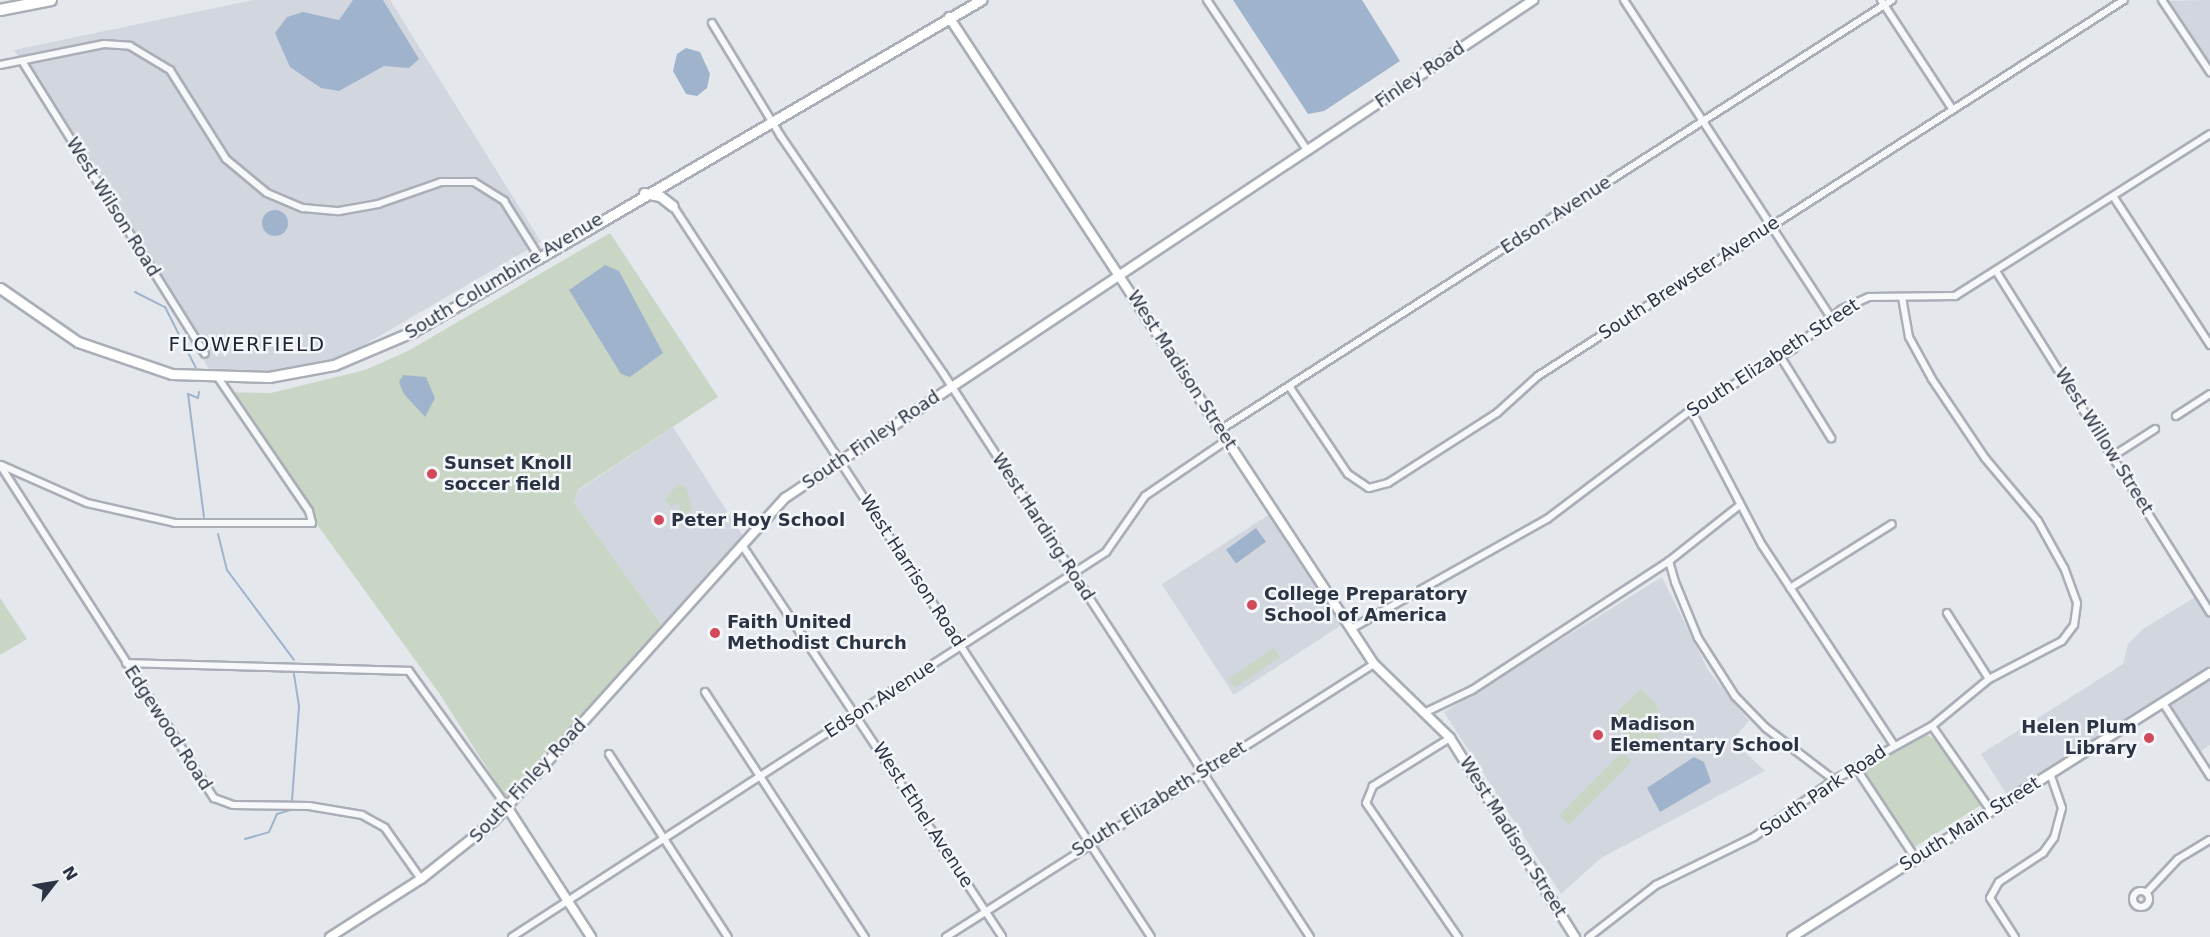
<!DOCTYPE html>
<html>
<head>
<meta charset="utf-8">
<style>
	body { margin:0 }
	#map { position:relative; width:2210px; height:937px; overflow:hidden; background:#e4e7ec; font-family:"DejaVu Sans",sans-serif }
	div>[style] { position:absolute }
	.built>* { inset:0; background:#d2d6de; transform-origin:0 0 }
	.green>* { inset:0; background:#c9d6c5; transform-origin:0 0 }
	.water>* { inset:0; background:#9fb4cc; transform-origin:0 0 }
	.round { border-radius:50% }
	.stream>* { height:2px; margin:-1px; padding:0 1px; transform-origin:1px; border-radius:1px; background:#9fb4cc }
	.roads { filter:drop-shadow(2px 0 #a9aeb7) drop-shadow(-2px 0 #a9aeb7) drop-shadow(0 2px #a9aeb7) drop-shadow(0 -2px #a9aeb7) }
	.street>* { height:6px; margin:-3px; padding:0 3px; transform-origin:3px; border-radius:3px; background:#f7f8fa }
	.street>.ring { margin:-3px; padding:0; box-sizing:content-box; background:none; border:6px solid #f7f8fa; border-radius:50% }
	.secondary>* { height:8px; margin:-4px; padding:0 4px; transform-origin:4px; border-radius:4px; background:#fff }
	.primary>* { height:9px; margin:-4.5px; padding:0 4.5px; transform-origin:4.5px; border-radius:4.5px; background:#fff }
	.highway>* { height:10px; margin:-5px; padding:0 5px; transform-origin:5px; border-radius:5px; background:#fff }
	.dots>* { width:16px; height:16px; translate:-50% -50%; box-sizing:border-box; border:3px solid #f4f6f9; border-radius:50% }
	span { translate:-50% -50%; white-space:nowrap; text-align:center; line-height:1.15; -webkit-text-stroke:5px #f4f6f9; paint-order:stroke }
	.street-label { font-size:18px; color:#2b3445 }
	.poi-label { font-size:18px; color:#2b3445; font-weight:700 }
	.left { translate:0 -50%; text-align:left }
	.right { translate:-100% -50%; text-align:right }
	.neighbourhood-label { font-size:20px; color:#1d2536; letter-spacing:1.5px }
	.north { position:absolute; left:24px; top:853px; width:60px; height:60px; -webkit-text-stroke:4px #f4f6f9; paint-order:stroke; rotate:59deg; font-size:16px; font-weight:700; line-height:24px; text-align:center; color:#2b3445 }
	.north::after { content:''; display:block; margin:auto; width:21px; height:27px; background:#2b3445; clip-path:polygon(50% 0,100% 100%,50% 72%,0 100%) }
</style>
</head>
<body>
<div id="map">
	<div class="built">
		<i style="clip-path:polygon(253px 0,390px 0,541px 242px,338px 360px,261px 374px,212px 374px,14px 50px)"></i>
		<i style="clip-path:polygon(2210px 0,2210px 68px,2166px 1px)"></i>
		<i style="clip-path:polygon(673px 427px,743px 536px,662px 626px,574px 503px,579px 490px)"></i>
		<i style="left:1270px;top:514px;width:132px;height:129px;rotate:57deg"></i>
		<i style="clip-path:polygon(1662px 577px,1708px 670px,1749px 721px,1732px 740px,1765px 771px,1601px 858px,1561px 894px,1444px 712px)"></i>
		<i style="clip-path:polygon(2197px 596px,2210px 617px,2210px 669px,2007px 795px,1981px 754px,2123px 664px,2128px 644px,2143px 629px)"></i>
		<i style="clip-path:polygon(2210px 678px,2210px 745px,2194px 756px,2162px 708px)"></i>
	</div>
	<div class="green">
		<i style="clip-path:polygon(610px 233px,718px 397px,579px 489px,574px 503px,662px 626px,508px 801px,439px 693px,221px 392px,271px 393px,365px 370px,408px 351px)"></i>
		<i style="clip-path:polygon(678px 484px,686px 487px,692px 509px,681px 520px,679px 502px,671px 507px,665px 499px)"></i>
		<i style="clip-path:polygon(0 598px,27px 639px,0 655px)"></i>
		<i style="left:1274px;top:648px;width:11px;height:55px;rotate:56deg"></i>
		<i style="clip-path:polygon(1641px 689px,1656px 704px,1662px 724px,1659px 738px,1644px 753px,1614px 726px,1614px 715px)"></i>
		<i style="clip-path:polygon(1925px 734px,1940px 742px,1981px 805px,1913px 848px,1865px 771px)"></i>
		<i style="left:1622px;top:752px;width:14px;height:89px;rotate:45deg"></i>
	</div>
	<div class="water">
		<i style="clip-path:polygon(353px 0,383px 0,419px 59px,409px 68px,384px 66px,339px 91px,321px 88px,290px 67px,275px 33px,287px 17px,303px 12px,339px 20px)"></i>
		<i style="clip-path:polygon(1233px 0,1362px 0,1400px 61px,1324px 111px,1308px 114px)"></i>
		<i style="clip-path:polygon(686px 48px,700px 52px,710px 74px,707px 88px,697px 96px,686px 94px,673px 71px,677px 54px)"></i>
		<i class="round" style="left:262px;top:210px;width:26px;height:26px"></i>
		<i style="clip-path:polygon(605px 265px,619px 271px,663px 353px,630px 377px,621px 374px,569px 290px)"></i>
		<i style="clip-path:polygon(403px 375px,426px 377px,435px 398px,425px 417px,404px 394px,399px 382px)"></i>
		<i style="left:1256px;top:528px;width:17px;height:37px;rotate:54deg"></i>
		<i style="clip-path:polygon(1694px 757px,1704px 762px,1711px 782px,1660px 812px,1647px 788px)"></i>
	</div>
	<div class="stream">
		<i style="left:135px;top:292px;width:34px;rotate:27deg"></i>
		<i style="left:165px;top:307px;width:68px;rotate:63.1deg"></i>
		<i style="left:199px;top:392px;width:6px;rotate:99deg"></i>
		<i style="left:198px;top:398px;width:11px;rotate:-158deg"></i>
		<i style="left:188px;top:394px;width:124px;rotate:82.6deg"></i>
		<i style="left:218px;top:534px;width:37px;rotate:76deg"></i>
		<i style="left:227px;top:570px;width:112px;rotate:53.3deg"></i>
		<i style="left:292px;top:800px;width:94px;rotate:-85.7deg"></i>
		<i style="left:299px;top:706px;width:36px;rotate:-99deg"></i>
		<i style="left:245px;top:839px;width:25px;rotate:-16deg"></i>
		<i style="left:269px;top:832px;width:20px;rotate:-66deg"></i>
		<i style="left:277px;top:814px;width:15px;rotate:-16deg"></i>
	</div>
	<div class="roads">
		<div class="street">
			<i style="left:1207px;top:0;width:180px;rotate:56.3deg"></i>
			<i style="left:1624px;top:0;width:377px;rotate:56.9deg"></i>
			<i style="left:1881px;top:0;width:131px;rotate:56.8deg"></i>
			<i style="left:2162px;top:0;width:87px;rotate:56.3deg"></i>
			<i style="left:712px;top:23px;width:131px;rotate:58.7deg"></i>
			<i style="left:780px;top:135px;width:288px;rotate:55.6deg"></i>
			<i style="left:943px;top:373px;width:673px;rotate:56.95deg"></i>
			<i style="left:22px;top:61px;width:345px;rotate:58deg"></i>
			<i style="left:0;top:65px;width:106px;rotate:-11.4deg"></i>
			<i style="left:104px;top:44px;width:26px;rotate:4deg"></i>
			<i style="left:130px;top:46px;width:47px;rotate:31deg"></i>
			<i style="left:170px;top:70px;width:105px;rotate:57.8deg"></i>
			<i style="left:226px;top:159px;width:53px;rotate:39.7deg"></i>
			<i style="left:267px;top:193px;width:39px;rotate:23deg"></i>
			<i style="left:303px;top:208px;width:36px;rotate:5deg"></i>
			<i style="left:339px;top:211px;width:40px;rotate:-10deg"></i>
			<i style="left:378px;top:204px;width:67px;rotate:-19.2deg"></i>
			<i style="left:441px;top:182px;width:33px"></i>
			<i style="left:474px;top:182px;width:36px;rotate:32deg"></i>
			<i style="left:504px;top:201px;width:64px;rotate:57.8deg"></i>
			<i style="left:2113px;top:196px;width:178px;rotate:56.9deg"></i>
			<i style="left:673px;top:206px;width:873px;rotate:56.82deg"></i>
			<i style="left:1996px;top:271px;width:403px;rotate:57.9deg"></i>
			<i style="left:1780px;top:356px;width:97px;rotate:58.1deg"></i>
			<i style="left:1289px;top:386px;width:106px;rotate:56.2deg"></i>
			<i style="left:1348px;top:474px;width:25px;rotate:34deg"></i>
			<i style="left:1369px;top:488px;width:20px;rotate:-15deg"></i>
			<i style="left:1388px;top:483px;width:130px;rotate:-32.7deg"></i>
			<i style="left:1497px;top:413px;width:55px;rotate:-42.1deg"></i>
			<i style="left:1538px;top:376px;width:696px;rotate:-32.69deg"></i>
			<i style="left:1691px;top:410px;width:153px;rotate:62.3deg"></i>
			<i style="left:1762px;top:545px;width:238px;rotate:56.6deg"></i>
			<i style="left:2176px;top:416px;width:40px;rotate:-32.9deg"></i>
			<i style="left:1220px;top:430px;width:798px;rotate:-32.61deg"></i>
			<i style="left:2113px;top:456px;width:50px;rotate:-32.7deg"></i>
			<i style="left:0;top:465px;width:396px;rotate:57.3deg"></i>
			<i style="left:214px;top:798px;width:20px;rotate:20deg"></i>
			<i style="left:233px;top:805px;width:76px;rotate:0.8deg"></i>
			<i style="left:309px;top:806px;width:54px;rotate:9.6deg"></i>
			<i style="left:362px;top:815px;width:26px;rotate:29deg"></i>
			<i style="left:385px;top:828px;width:62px;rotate:54.8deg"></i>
			<i style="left:1px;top:465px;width:94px;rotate:23.8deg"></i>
			<i style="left:87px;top:503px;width:90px;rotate:12.8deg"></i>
			<i style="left:175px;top:523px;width:137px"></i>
			<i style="left:312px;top:523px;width:12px;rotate:-104deg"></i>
			<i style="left:309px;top:511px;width:160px;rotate:-124.3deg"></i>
			<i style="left:1740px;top:505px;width:90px;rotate:141.7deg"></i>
			<i style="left:1669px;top:561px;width:22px;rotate:74deg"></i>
			<i style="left:1675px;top:582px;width:61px;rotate:67.7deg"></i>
			<i style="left:1698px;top:638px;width:69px;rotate:57.5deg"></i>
			<i style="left:1735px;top:696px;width:45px;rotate:45.9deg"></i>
			<i style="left:1766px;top:728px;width:86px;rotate:37.4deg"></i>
			<i style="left:742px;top:545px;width:470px;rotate:56.4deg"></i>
			<i style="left:1790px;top:588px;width:120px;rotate:-32.1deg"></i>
			<i style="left:1947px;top:613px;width:78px;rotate:57.5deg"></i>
			<i style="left:1351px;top:629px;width:225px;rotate:-29.3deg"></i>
			<i style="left:1547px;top:519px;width:181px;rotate:-37.1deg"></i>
			<i style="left:1691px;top:410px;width:119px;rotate:-30.9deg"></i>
			<i style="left:1793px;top:349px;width:63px;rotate:-39.2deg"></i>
			<i style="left:1842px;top:309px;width:30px;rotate:-24deg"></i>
			<i style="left:1869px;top:297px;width:86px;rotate:-0.7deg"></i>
			<i style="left:1955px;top:296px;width:302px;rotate:-32.4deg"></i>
			<i style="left:126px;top:663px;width:283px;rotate:1.6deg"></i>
			<i style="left:409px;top:671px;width:168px;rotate:54.2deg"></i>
			<i style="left:705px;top:692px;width:293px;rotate:56.9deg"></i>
			<i style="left:2163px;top:703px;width:87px;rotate:57.2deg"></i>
			<i style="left:1426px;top:712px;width:51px;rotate:-25.6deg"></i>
			<i style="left:1472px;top:690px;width:235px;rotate:-33.2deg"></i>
			<i style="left:1932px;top:726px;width:103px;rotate:55.2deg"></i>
			<i style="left:1450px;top:738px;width:91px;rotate:148.1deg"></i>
			<i style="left:1373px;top:786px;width:18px;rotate:112deg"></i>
			<i style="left:1366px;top:803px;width:163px;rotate:55.5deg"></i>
			<i style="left:609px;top:754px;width:218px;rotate:57deg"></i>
			<i style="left:1856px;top:768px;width:109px;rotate:56.6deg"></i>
			<i class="ring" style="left:2133px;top:891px;width:10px;height:10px"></i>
			<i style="left:2148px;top:891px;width:44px;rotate:-46.8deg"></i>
			<i style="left:2178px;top:859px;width:37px;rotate:-31deg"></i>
			<i style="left:512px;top:937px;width:708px;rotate:-32.95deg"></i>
			<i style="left:1106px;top:552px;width:68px;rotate:-55.1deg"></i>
			<i style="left:1145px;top:496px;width:99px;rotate:-34.3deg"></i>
			<i style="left:946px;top:937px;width:508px;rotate:-32.53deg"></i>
			<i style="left:1589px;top:937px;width:85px;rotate:-37.8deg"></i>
			<i style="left:1656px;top:885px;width:109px;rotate:-26.1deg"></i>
			<i style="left:1754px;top:837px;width:98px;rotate:-35.5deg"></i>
			<i style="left:1834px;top:780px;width:112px;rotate:-28.9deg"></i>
			<i style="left:1932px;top:726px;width:74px;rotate:-39.5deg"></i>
			<i style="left:1989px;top:679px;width:82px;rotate:-27.5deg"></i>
			<i style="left:2062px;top:641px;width:20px;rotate:-53deg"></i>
			<i style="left:2074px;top:625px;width:22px;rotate:-82deg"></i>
			<i style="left:2077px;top:603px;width:37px;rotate:-110deg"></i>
			<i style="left:2064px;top:568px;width:54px;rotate:-119deg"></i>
			<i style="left:2038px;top:521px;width:82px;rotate:-130.1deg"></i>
			<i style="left:1985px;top:458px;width:95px;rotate:-123.9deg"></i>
			<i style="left:1932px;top:379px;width:48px;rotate:-118.7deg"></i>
			<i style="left:1909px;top:337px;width:40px;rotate:-100deg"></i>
			<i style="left:2015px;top:937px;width:46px;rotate:-122.7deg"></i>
			<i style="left:1990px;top:898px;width:18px;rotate:-61deg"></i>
			<i style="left:1999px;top:882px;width:53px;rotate:-33.4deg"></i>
			<i style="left:2043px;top:853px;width:19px;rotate:-54deg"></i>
			<i style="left:2054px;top:838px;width:31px;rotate:-75deg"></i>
			<i style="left:2062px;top:808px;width:36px;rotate:-109deg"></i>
		</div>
		<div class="secondary">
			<i style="left:949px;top:17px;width:774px;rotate:56.7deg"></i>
			<i style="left:1374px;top:664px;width:106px;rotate:44.2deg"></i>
			<i style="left:1450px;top:738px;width:235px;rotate:57.9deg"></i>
			<i style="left:507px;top:807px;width:155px;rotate:57.1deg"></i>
			<i style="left:330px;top:937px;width:108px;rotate:-32.5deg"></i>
			<i style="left:421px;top:879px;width:93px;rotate:-38.5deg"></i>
			<i style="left:494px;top:821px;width:435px;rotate:-48deg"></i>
			<i style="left:785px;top:498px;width:899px;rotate:-33.65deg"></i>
			<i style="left:1792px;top:937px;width:494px;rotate:-32.3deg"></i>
		</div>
		<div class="primary">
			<i style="left:644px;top:193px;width:16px;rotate:11deg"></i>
			<i style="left:660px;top:196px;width:16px;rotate:38deg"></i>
			<i style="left:0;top:288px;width:95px;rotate:34.7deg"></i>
			<i style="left:78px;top:342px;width:99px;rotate:18.8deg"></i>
			<i style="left:172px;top:374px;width:97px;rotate:1.8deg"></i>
			<i style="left:269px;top:377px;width:66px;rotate:-10.5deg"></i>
			<i style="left:334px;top:365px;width:87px;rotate:-23deg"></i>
			<i style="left:414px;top:331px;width:657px;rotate:-30.28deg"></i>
		</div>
		<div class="highway">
			<i style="left:0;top:10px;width:52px;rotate:-11.1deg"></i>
		</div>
	</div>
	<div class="dots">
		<i style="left:432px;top:474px;background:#d1495b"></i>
		<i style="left:659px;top:520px;background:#d1495b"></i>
		<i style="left:1252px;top:605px;background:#d1495b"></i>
		<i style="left:715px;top:633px;background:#d1495b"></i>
		<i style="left:1598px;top:735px;background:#d1495b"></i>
		<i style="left:2149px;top:738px;background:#d1495b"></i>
	</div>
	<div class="street-label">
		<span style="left:1420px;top:75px;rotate:-34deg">Finley Road</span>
		<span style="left:113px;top:207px;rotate:58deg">West Wilson Road</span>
		<span style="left:1556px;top:215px;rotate:-33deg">Edson Avenue</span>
		<span style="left:504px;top:276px;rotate:-31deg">South Columbine Avenue</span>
		<span style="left:1689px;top:278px;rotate:-33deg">South Brewster Avenue</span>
		<span style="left:1773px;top:358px;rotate:-33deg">South Elizabeth Street</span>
		<span style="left:1182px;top:370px;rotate:57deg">West Madison Street</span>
		<span style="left:871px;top:440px;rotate:-34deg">South Finley Road</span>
		<span style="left:2104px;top:441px;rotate:58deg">West Willow Street</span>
		<span style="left:1043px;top:527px;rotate:57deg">West Harding Road</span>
		<span style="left:912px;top:571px;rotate:57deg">West Harrison Road</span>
		<span style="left:880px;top:699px;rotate:-33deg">Edson Avenue</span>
		<span style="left:168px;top:728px;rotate:57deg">Edgewood Road</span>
		<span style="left:528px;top:781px;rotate:-47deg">South Finley Road</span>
		<span style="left:1823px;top:791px;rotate:-34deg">South Park Road</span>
		<span style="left:1159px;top:799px;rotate:-32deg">South Elizabeth Street</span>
		<span style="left:923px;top:815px;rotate:57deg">West Ethel Avenue</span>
		<span style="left:1970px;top:824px;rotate:-32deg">South Main Street</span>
		<span style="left:1513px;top:837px;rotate:58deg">West Madison Street</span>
	</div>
	<div class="poi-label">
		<span class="left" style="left:444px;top:474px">Sunset Knoll<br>soccer field</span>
		<span class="left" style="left:671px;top:520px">Peter Hoy School</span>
		<span class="left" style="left:1264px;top:605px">College Preparatory<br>School of America</span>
		<span class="left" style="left:727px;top:633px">Faith United<br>Methodist Church</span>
		<span class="left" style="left:1610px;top:735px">Madison<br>Elementary School</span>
		<span class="right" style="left:2137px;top:738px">Helen Plum<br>Library</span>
	</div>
	<div class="neighbourhood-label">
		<span style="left:247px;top:344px">FLOWERFIELD</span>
	</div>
	<div class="north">N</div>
</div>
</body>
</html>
